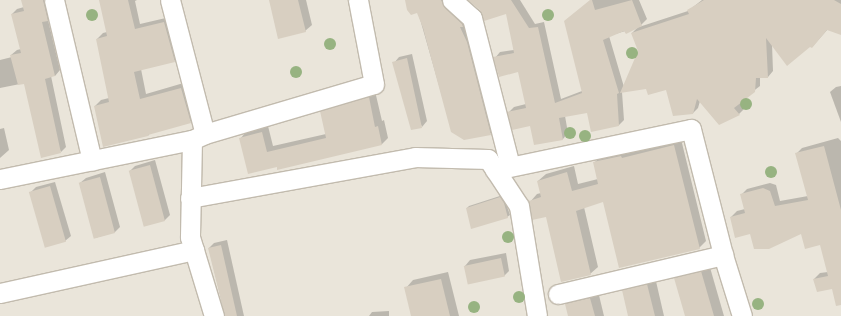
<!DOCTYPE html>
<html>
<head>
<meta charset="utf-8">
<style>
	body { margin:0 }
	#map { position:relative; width:841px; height:316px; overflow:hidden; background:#f6f3ec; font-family:"DejaVu Sans",sans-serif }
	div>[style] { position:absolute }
	.residential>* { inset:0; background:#eae5da; transform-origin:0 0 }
	.shadow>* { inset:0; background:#0003 }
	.building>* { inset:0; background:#d8cfc1; transform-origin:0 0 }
	.roads { filter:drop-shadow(1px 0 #c2bbae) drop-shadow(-1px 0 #c2bbae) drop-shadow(0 1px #c2bbae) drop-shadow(0 -1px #c2bbae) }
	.minor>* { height:19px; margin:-9.5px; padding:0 9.5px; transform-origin:9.5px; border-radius:9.5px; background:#fff }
	.trees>* { width:12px; height:12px; margin:-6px; border-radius:50%; background:#97b381 }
	span { translate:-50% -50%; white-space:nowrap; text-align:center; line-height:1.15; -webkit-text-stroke:3.5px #fff; paint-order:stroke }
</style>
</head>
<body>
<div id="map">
	<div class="residential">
		<i style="left:0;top:0;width:841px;height:316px"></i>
	</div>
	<div class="shadow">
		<i style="clip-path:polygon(22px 0,49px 0,52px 15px,48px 20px,60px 70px,55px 76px,51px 76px,66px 147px,61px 152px,25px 83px,0 88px,0 60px,12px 57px,11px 55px,17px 50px,21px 49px,12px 14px,17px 9px,24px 7px)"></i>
		<i style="clip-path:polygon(100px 0,137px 0,135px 1px,140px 24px,170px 17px,180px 56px,174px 61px,141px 69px,146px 94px,187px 82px,196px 116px,190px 122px,150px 133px,148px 136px,95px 106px,101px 100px,109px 98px,97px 39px,103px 33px,107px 32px)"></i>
		<i style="clip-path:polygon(270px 0,306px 0,312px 25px,305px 31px)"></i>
		<i style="clip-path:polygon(406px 0,454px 0,470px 16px,498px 126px,490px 134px,452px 131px,418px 12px)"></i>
		<i style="clip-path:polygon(evenodd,476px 0,520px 0,535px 24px,544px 22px,561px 99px,582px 91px,590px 0,639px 0,647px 19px,639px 27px,688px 11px,702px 0,841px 0,841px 34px,828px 29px,812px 47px,772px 44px,773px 71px,768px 77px,760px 77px,760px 86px,739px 102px,744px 109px,739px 114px,719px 124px,700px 101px,698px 108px,693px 113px,667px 89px,647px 87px,622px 92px,624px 120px,619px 125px,587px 112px,565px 116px,568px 133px,563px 139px,535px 144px,531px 125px,509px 112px,514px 107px,526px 104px,519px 71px,495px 58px,500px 52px,514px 50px,507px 13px,476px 0,638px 27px,632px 33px,639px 51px,624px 87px,609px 36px,638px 27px)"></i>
		<i style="clip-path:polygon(412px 54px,427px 121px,422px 127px,394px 63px,399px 57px)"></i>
		<i style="clip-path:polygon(841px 86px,841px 122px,830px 92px,836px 87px)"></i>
		<i style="clip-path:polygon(375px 91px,382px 121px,384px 120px,388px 138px,382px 144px,277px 166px,240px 139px,246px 132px,268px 126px,273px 146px,326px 134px,321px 112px,328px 105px)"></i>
		<i style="clip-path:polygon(4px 128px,9px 150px,0 158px,0 129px)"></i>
		<i style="clip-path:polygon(838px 138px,841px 141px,841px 304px,833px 287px,814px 279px,820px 273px,828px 272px,821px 244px,801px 232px,751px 233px,731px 217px,737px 211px,745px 209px,741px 195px,747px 189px,770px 183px,776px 185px,780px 201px,808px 196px,797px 153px,802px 148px)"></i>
		<i style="clip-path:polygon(681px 139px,706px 241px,699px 248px,603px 201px,584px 207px,598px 267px,590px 274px,546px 215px,530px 202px,537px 194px,541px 193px,538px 181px,546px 174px,574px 166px,578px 184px,598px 179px,594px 163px,601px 156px,628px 150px,629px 152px)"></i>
		<i style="clip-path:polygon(155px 160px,170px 215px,165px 220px,145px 225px,130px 171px,135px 166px)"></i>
		<i style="clip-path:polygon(105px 172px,120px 227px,115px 232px,95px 238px,80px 183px,86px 178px)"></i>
		<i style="clip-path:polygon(55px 182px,71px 236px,65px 241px,31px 192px,36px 187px)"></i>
		<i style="clip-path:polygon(503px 195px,510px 215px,507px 217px,467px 208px,469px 206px)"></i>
		<i style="clip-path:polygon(227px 240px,244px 316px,225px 316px,209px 248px,214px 243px)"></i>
		<i style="clip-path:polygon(506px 253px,509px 271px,504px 276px,465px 266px,470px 260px)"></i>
		<i style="clip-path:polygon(709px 264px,724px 316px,686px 316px,675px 278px,682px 271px)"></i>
		<i style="clip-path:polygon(448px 272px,459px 316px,412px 316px,406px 288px,413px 280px)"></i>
		<i style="clip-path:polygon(655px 277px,664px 316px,629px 316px,623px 290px,631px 283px)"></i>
		<i style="clip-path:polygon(598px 291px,604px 316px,569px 316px,566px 304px,574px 296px)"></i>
		<i style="clip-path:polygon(389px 311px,389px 316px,369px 316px,372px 312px)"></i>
	</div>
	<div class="building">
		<i style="clip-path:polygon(21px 0,43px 0,48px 21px,42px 22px,55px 76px,45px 79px,61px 153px,41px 158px,24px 84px,18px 85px,10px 55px,21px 53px,11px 14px,24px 11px)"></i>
		<i style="clip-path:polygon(99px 0,128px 0,135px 29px,164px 22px,175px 62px,134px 72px,140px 99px,181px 88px,191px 123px,148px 135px,148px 136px,103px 147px,94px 106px,109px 102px,96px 39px,107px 36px)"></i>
		<i style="clip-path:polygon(269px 0,298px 0,306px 32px,278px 39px)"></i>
		<i style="clip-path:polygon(405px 0,441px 0,445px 8px,462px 24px,463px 27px,460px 27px,467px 42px,491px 135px,464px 140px,451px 132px,423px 28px,417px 13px,411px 15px,407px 10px)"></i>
		<i style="clip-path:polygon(468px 0,511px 0,529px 28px,538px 27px,555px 103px,582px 93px,564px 21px,590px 0,592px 0,595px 10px,632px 0,642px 26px,626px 34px,624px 31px,603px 40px,619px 93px,617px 94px,619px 126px,591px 132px,587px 113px,559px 118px,563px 140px,534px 145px,530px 126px,512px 130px,507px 112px,526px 108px,518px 72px,499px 77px,493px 57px,514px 53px,506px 14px,484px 21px,480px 10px)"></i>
		<i style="clip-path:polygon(704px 0,834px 0,841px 4px,841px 35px,827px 30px,812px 48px,810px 47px,787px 66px,766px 38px,768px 78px,756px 78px,755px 92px,734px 108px,740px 115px,719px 125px,697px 99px,693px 114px,673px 116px,666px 90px,648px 95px,646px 89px,620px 93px,638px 51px,631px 33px,689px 14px,687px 10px)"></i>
		<i style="clip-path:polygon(407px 58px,422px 128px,411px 130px,392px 62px)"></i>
		<i style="clip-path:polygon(369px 97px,375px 127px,378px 126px,382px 145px,277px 170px,277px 167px,248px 174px,239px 138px,262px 132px,267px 152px,326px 138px,320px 111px)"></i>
		<i style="clip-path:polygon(674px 145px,700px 249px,619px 268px,603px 202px,576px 211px,591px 275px,561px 282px,546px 217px,532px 220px,529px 201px,541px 197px,537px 181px,567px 172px,572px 191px,598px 184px,593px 162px,621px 156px,622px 158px)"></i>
		<i style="clip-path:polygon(824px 146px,841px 210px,841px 305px,836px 306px,832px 289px,817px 292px,813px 279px,828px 276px,820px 245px,805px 249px,801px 234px,769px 249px,754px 249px,750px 234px,735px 238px,730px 217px,745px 213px,740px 194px,763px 188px,770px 191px,775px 206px,808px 200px,795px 153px)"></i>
		<i style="left:150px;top:165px;width:58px;height:22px;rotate:75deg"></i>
		<i style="left:100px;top:177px;width:58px;height:22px;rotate:75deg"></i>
		<i style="left:50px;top:186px;width:58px;height:22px;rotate:74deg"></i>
		<i style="clip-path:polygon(500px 197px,504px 203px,508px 218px,471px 229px,466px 208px)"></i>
		<i style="clip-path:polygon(221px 245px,237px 316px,225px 316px,208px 248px)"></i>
		<i style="left:501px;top:258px;width:19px;height:38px;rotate:78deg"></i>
		<i style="clip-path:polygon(701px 271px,714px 316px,685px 316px,674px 278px)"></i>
		<i style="clip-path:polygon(441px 279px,450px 316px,411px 316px,404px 287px)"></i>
		<i style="clip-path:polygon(647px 284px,655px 316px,628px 316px,622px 290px)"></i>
		<i style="clip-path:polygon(590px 298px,595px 316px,568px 316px,565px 304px)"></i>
	</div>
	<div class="roads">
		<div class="minor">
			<i style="left:54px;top:0;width:165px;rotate:76.7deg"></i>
			<i style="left:170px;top:0;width:138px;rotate:75.4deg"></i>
			<i style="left:452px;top:0;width:27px;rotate:42deg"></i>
			<i style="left:472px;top:18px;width:153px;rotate:75.6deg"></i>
			<i style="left:192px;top:140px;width:14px;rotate:-25deg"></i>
			<i style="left:205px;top:134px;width:176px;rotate:-16.5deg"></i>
			<i style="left:374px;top:84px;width:86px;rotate:-100.8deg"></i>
			<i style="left:495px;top:170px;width:200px;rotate:-11.8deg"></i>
			<i style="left:691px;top:129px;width:130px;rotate:75.7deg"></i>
			<i style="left:723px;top:255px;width:64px;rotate:72.7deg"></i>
			<i style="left:0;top:179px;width:196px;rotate:-11.5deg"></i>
			<i style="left:192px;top:140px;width:97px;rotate:91.2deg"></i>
			<i style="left:190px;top:237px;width:83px;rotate:73.1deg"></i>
			<i style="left:190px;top:198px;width:229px;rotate:-10.3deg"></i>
			<i style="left:415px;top:157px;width:73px;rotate:1.6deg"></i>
			<i style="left:488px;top:159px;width:56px;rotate:56.6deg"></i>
			<i style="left:519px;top:206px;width:111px;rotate:80.7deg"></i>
			<i style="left:0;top:293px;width:199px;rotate:-12.5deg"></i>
			<i style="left:558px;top:294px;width:170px;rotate:-13.3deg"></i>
		</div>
	</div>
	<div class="trees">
		<i style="left:92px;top:15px"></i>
		<i style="left:548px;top:15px"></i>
		<i style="left:330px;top:44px"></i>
		<i style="left:632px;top:53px"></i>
		<i style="left:296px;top:72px"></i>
		<i style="left:746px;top:104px"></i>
		<i style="left:570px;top:133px"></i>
		<i style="left:585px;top:136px"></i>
		<i style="left:771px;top:172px"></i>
		<i style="left:508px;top:237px"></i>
		<i style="left:519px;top:297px"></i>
		<i style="left:758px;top:304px"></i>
		<i style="left:474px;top:307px"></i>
	</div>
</div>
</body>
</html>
